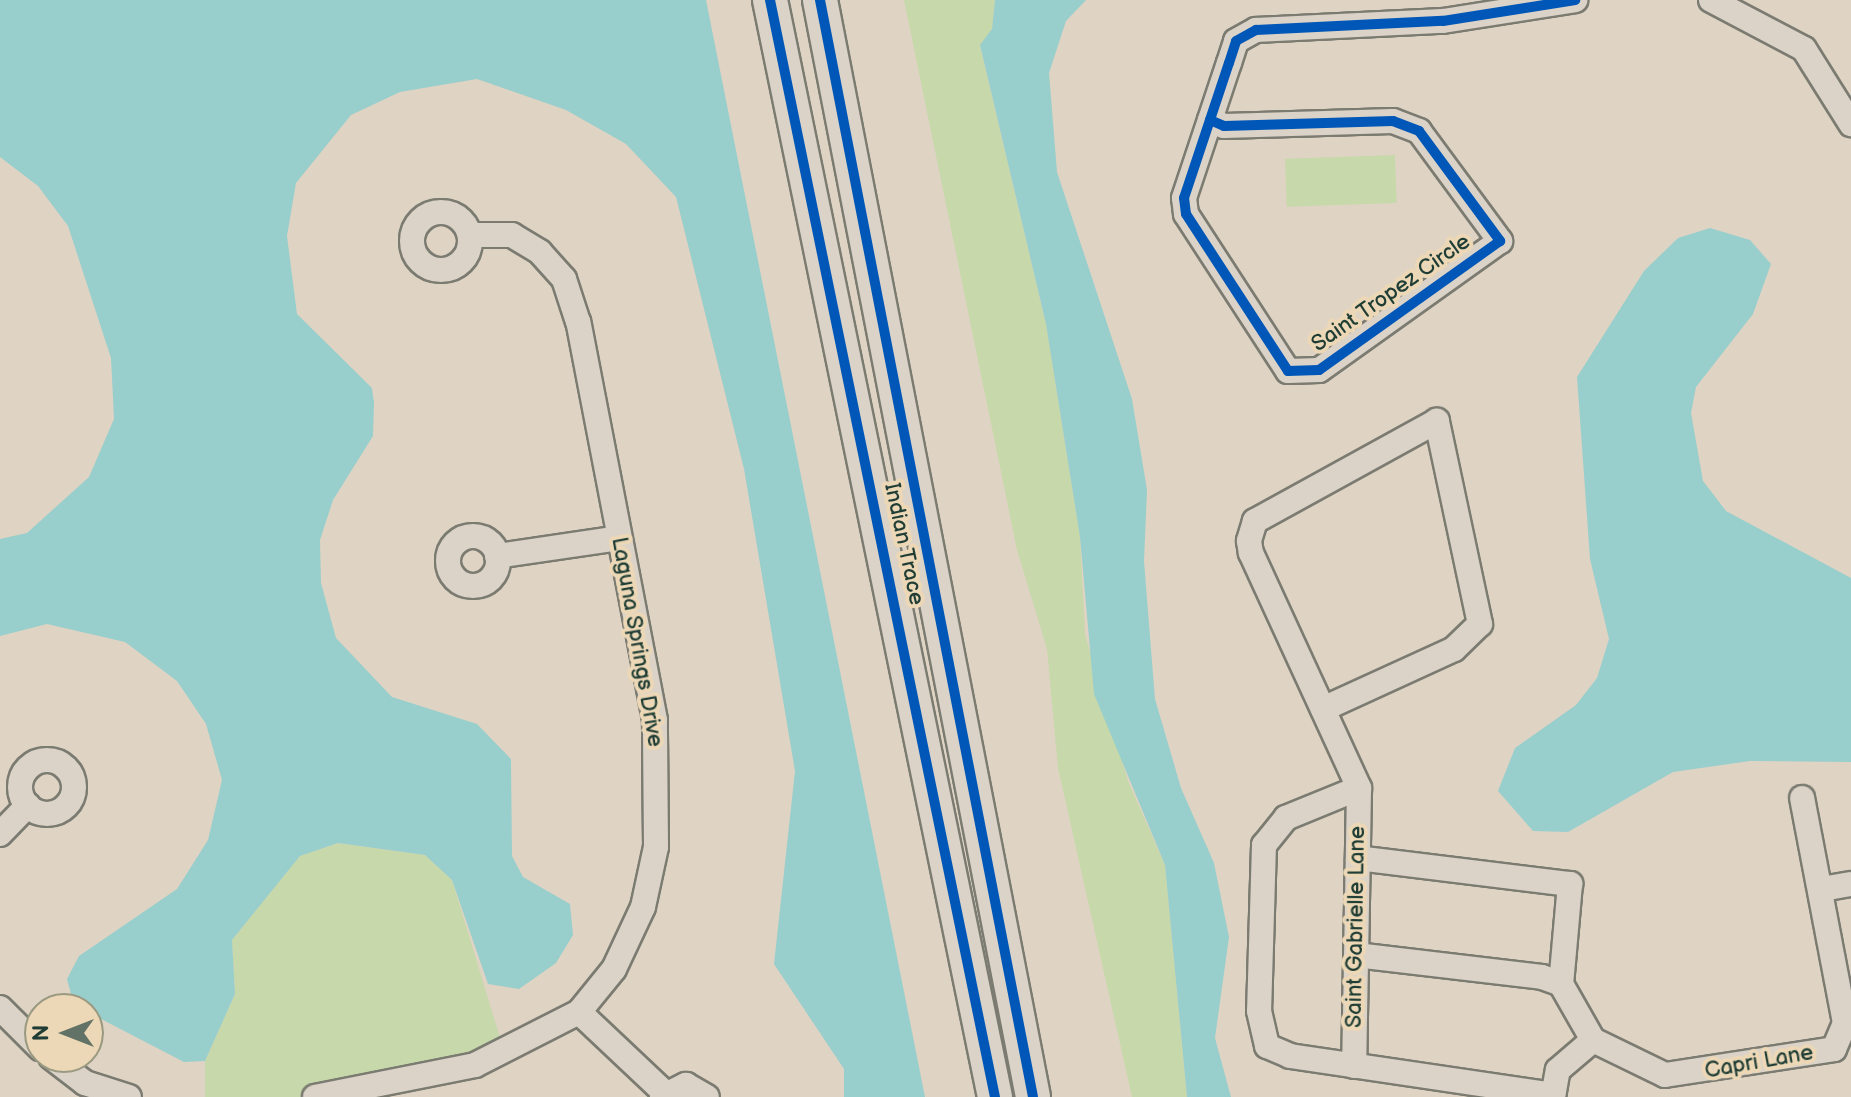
<!DOCTYPE html>
<html>
<head>
<meta charset="utf-8">
<style>
	body { margin:0 }
	#map { position:relative; width:1851px; height:1097px; overflow:hidden; background:#dfd4c3; font-family:"Balsamiq Sans",sans-serif }
	div>[style] { position:absolute }
	.green>* { inset:0; background:#c7d8ab; transform-origin:0 0 }
	.water>* { inset:0; background:#98cecc }
	.roads { filter:drop-shadow(2px 0 #7b7b72) drop-shadow(-2px 0 #7b7b72) drop-shadow(0 2px #7b7b72) drop-shadow(0 -2px #7b7b72) }
	.minor>* { height:24px; margin:-12px; padding:0 12px; transform-origin:12px; border-radius:12px; background:#dbd3c7 }
	.minor>.ring { margin:-12px; padding:0; box-sizing:content-box; background:none; border:24px solid #dbd3c7; border-radius:50% }
	.secondary>* { height:34px; margin:-17px; padding:0 17px; transform-origin:17px; border-radius:17px; background:#dbd3c7 }
	.cycleway>* { height:10px; margin:-5px; padding:0 5px; transform-origin:5px; border-radius:5px; background:#0057b8 }
	span { translate:-50% -50%; white-space:nowrap; text-align:center; line-height:1.15; -webkit-text-stroke:8px #ecd7b6; paint-order:stroke }
	.street-label { font-size:22px; color:#1f3d34 }
	.north { position:absolute; left:24px; top:993px; width:80px; height:80px; box-sizing:border-box; background:#ecd7b6; border:2px solid #9a9982; border-radius:50%; rotate:270deg; font-size:22px; font-weight:700; line-height:32px; text-align:center; color:#1f3d34 }
	.north::after { content:''; display:block; margin:auto; width:28px; height:36px; background:#627266; clip-path:polygon(50% 0,100% 100%,50% 72%,0 100%) }
</style>
</head>
<body>
<div id="map">
	<div class="green">
		<i style="clip-path:polygon(904px 0,995px 0,992px 29px,980px 46px,1046px 324px,1080px 537px,1085px 634px,1128px 781px,1165px 865px,1187px 1097px,1132px 1097px,1058px 768px,1047px 649px,1017px 550px)"></i>
		<i style="left:1395px;top:155px;width:48px;height:110px;rotate:88deg"></i>
		<i style="clip-path:polygon(338px 843px,425px 855px,452px 880px,505px 1054px,316px 1097px,205px 1097px,205px 1061px,235px 994px,232px 940px,300px 856px)"></i>
	</div>
	<div class="water">
		<i style="clip-path:polygon(0 0,706px 0,925px 1097px,844px 1097px,844px 1069px,774px 964px,795px 771px,744px 469px,676px 197px,626px 144px,566px 110px,477px 79px,400px 92px,351px 115px,296px 183px,287px 236px,297px 314px,372px 388px,374px 403px,373px 436px,333px 500px,320px 540px,321px 583px,336px 638px,392px 697px,477px 724px,511px 759px,512px 856px,523px 877px,570px 904px,573px 935px,556px 963px,519px 989px,488px 984px,452px 880px,425px 855px,338px 843px,300px 856px,232px 940px,235px 994px,205px 1061px,184px 1062px,74px 1005px,67px 979px,79px 956px,177px 889px,208px 840px,222px 780px,206px 724px,177px 681px,125px 642px,47px 624px,0 636px,0 539px,27px 533px,89px 477px,114px 419px,111px 358px,68px 226px,38px 186px,0 157px)"></i>
		<i style="clip-path:polygon(995px 0,1086px 0,1066px 21px,1049px 73px,1057px 172px,1132px 399px,1147px 490px,1144px 561px,1155px 699px,1181px 788px,1214px 863px,1229px 937px,1215px 1038px,1231px 1097px,1187px 1097px,1165px 865px,1094px 694px,1080px 537px,1046px 324px,980px 45px,992px 29px)"></i>
		<i style="clip-path:polygon(1710px 228px,1750px 240px,1771px 264px,1753px 314px,1696px 387px,1691px 413px,1703px 481px,1726px 511px,1851px 578px,1851px 762px,1750px 761px,1673px 772px,1568px 832px,1533px 831px,1498px 791px,1515px 748px,1576px 705px,1597px 678px,1609px 639px,1590px 559px,1577px 377px,1644px 271px,1678px 238px)"></i>
	</div>
	<div class="roads">
		<div class="minor">
			<i style="left:1711px;top:0;width:105px;rotate:27.8deg"></i>
			<i style="left:1804px;top:49px;width:89px;rotate:57.9deg"></i>
			<i style="left:1210px;top:120px;width:15px;rotate:23deg"></i>
			<i style="left:1224px;top:126px;width:169px;rotate:-1.7deg"></i>
			<i style="left:1393px;top:121px;width:28px;rotate:21deg"></i>
			<i style="left:1419px;top:131px;width:137px;rotate:53.6deg"></i>
			<i style="left:1500px;top:241px;width:222px;rotate:144.5deg"></i>
			<i style="left:1319px;top:370px;width:31px;rotate:178deg"></i>
			<i style="left:1288px;top:371px;width:187px;rotate:-123deg"></i>
			<i style="left:1186px;top:214px;width:16px;rotate:-97deg"></i>
			<i style="left:1184px;top:198px;width:142px;rotate:-71.6deg"></i>
			<i style="left:1229px;top:63px;width:23px;rotate:-72deg"></i>
			<i style="left:1236px;top:41px;width:23px;rotate:-29deg"></i>
			<i style="left:1256px;top:30px;width:187px;rotate:-2.8deg"></i>
			<i style="left:1443px;top:21px;width:134px;rotate:-9deg"></i>
			<i class="ring" style="left:412px;top:212px;width:34px;height:34px"></i>
			<i class="ring" style="left:448px;top:536px;width:26px;height:26px"></i>
			<i style="left:497px;top:556px;width:123px;rotate:-8.4deg"></i>
			<i style="left:1323px;top:709px;width:144px;rotate:-24.6deg"></i>
			<i style="left:1454px;top:649px;width:36px;rotate:-44deg"></i>
			<i style="left:1480px;top:624px;width:208px;rotate:-102deg"></i>
			<i style="left:1437px;top:421px;width:208px;rotate:151.2deg"></i>
			<i style="left:1255px;top:521px;width:21px;rotate:107deg"></i>
			<i style="left:1249px;top:541px;width:12px;rotate:81deg"></i>
			<i style="left:1251px;top:553px;width:259px;rotate:65.3deg"></i>
			<i style="left:1359px;top:788px;width:278px;rotate:91deg"></i>
			<i class="ring" style="left:20px;top:760px;width:30px;height:30px"></i>
			<i style="left:1359px;top:788px;width:79px;rotate:157.7deg"></i>
			<i style="left:1286px;top:818px;width:35px;rotate:129deg"></i>
			<i style="left:1264px;top:845px;width:166px;rotate:91.7deg"></i>
			<i style="left:1259px;top:1011px;width:36px;rotate:77deg"></i>
			<i style="left:1267px;top:1046px;width:25px;rotate:23deg"></i>
			<i style="left:1290px;top:1056px;width:266px;rotate:8.4deg"></i>
			<i style="left:0;top:834px;width:40px;rotate:-46deg"></i>
			<i style="left:1358px;top:858px;width:214px;rotate:7deg"></i>
			<i style="left:1570px;top:884px;width:100px;rotate:95.1deg"></i>
			<i style="left:1822px;top:889px;width:29px;rotate:-10deg"></i>
			<i style="left:1356px;top:955px;width:187px;rotate:6.7deg"></i>
			<i style="left:1542px;top:977px;width:20px;rotate:20deg"></i>
			<i style="left:1561px;top:984px;width:64px;rotate:60.3deg"></i>
			<i style="left:1593px;top:1040px;width:80px;rotate:25.9deg"></i>
			<i style="left:1665px;top:1075px;width:171px;rotate:-8.7deg"></i>
			<i style="left:1834px;top:1049px;width:28px;rotate:-67deg"></i>
			<i style="left:1845px;top:1023px;width:229px;rotate:-100.8deg"></i>
			<i style="left:0;top:1008px;width:57px;rotate:45deg"></i>
			<i style="left:579px;top:1012px;width:118px;rotate:43.3deg"></i>
			<i style="left:51px;top:1057px;width:43px;rotate:37.4deg"></i>
			<i style="left:85px;top:1083px;width:46px;rotate:17.7deg"></i>
			<i style="left:315px;top:1097px;width:163px;rotate:-11.3deg"></i>
			<i style="left:475px;top:1065px;width:117px;rotate:-27deg"></i>
			<i style="left:579px;top:1012px;width:55px;rotate:-50.9deg"></i>
			<i style="left:614px;top:969px;width:68px;rotate:-64.9deg"></i>
			<i style="left:643px;top:907px;width:61px;rotate:-77.8deg"></i>
			<i style="left:656px;top:847px;width:127px;rotate:-90.5deg"></i>
			<i style="left:655px;top:720px;width:405px;rotate:-100.9deg"></i>
			<i style="left:578px;top:322px;width:45px;rotate:-108deg"></i>
			<i style="left:564px;top:279px;width:36px;rotate:-132deg"></i>
			<i style="left:540px;top:252px;width:33px;rotate:-149deg"></i>
			<i style="left:512px;top:235px;width:42px;rotate:180deg"></i>
			<i style="left:662px;top:1097px;width:27px;rotate:-27deg"></i>
			<i style="left:686px;top:1085px;width:24px;rotate:30deg"></i>
			<i style="left:1553px;top:1097px;width:27px;rotate:-80deg"></i>
			<i style="left:1558px;top:1070px;width:46px;rotate:-40.6deg"></i>
		</div>
		<div class="secondary">
			<i style="left:770px;top:0;width:1120px;rotate:78.41deg"></i>
			<i style="left:820px;top:0;width:1117px;rotate:79.01deg"></i>
		</div>
	</div>
	<div class="cycleway">
		<i style="left:770px;top:0;width:1120px;rotate:78.41deg"></i>
		<i style="left:820px;top:0;width:1117px;rotate:79.01deg"></i>
		<i style="left:1210px;top:120px;width:15px;rotate:23deg"></i>
		<i style="left:1224px;top:126px;width:169px;rotate:-1.7deg"></i>
		<i style="left:1393px;top:121px;width:28px;rotate:21deg"></i>
		<i style="left:1419px;top:131px;width:137px;rotate:53.6deg"></i>
		<i style="left:1500px;top:241px;width:222px;rotate:144.5deg"></i>
		<i style="left:1319px;top:370px;width:31px;rotate:178deg"></i>
		<i style="left:1288px;top:371px;width:187px;rotate:-123deg"></i>
		<i style="left:1186px;top:214px;width:16px;rotate:-97deg"></i>
		<i style="left:1184px;top:198px;width:142px;rotate:-71.6deg"></i>
		<i style="left:1229px;top:63px;width:23px;rotate:-72deg"></i>
		<i style="left:1236px;top:41px;width:23px;rotate:-29deg"></i>
		<i style="left:1256px;top:30px;width:187px;rotate:-2.8deg"></i>
		<i style="left:1443px;top:21px;width:134px;rotate:-9deg"></i>
	</div>
	<div class="street-label">
		<span style="left:1391px;top:293px;rotate:-35deg">Saint Tropez Circle</span>
		<span style="left:904px;top:544px;rotate:78deg">Indian Trace</span>
		<span style="left:637px;top:642px;rotate:80deg">Laguna Springs Drive</span>
		<span style="left:1356px;top:927px;rotate:-89deg">Saint Gabrielle Lane</span>
		<span style="left:1759px;top:1062px;rotate:-10deg">Capri Lane</span>
	</div>
	<div class="north">N</div>
</div>
</body>
</html>
